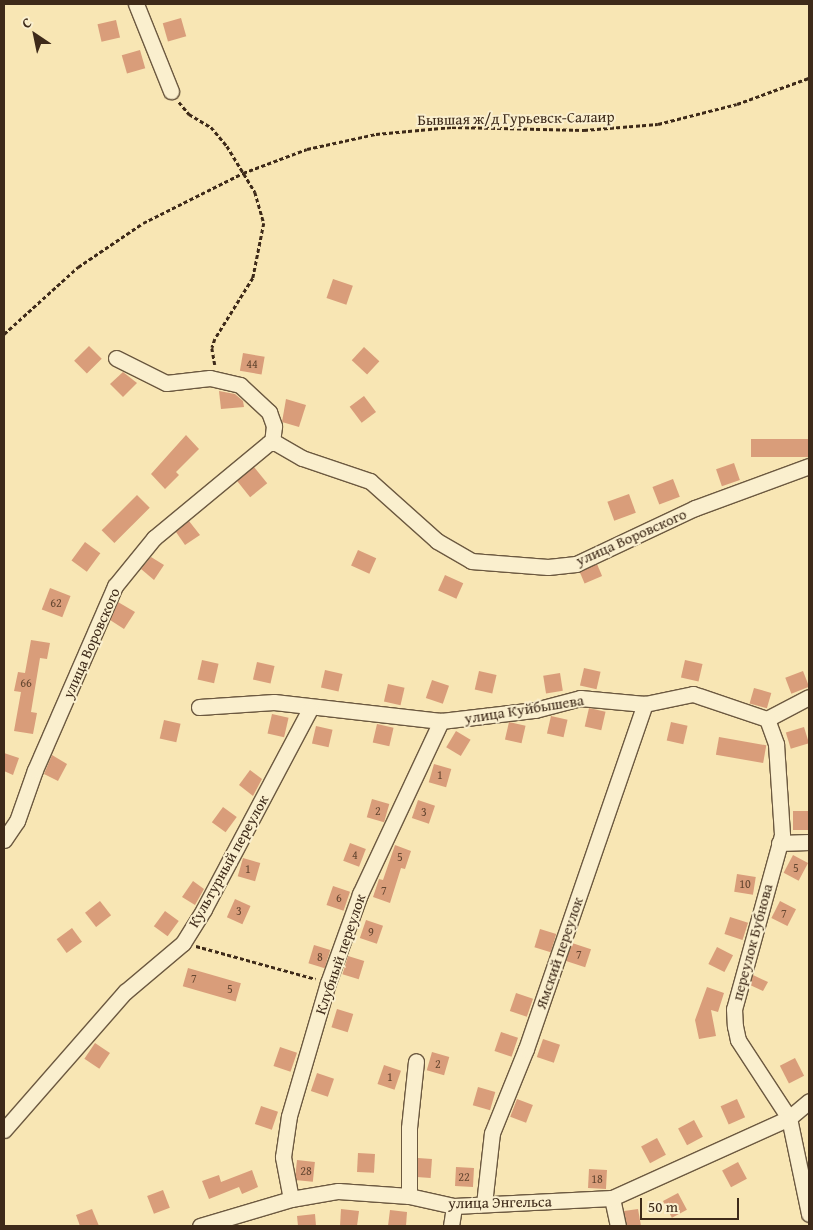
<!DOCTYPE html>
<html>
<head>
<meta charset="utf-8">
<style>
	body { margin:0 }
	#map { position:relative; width:813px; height:1230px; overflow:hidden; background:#f8e6b4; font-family:"Gentium Book Plus",serif }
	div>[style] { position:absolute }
	.building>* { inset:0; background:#d99d7a; transform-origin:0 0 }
	.path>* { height:2.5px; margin-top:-1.25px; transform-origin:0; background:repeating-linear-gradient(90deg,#3e2a19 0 4px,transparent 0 6.5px) }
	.roads { filter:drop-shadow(1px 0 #6c5940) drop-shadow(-1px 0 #6c5940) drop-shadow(0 1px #6c5940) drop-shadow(0 -1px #6c5940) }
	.minor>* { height:15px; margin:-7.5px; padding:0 7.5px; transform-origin:7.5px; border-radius:7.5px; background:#faefce }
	span { translate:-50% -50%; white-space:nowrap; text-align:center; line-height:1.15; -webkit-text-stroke:4px #faefce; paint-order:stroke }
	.number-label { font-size:12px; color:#654731 }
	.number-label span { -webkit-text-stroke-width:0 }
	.street-label { font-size:15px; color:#3e2a19 }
	.frame { position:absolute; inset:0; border:5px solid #3e2a19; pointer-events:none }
	.north { position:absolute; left:10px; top:10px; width:50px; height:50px; -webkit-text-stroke:4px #faefce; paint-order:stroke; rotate:326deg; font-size:14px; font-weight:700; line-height:20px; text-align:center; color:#3e2a19 }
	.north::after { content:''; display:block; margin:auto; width:18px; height:22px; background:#3e2a19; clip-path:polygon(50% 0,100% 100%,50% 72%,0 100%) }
	.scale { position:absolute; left:640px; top:1198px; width:99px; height:22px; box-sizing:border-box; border:2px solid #3e2a19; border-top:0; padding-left:6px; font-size:15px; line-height:18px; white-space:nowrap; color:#3e2a19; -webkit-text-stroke:4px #faefce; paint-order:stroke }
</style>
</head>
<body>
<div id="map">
	<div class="building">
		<i style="left:181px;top:18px;width:19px;height:19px;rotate:74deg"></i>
		<i style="left:116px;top:20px;width:18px;height:19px;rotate:77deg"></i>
		<i style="left:140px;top:50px;width:19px;height:19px;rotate:74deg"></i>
		<i style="left:333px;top:279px;width:21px;height:20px;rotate:19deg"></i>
		<i style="left:89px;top:346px;width:18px;height:21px;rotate:45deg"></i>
		<i style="left:364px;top:347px;width:21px;height:18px;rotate:43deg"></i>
		<i style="left:243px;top:353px;width:22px;height:18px;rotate:10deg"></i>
		<i style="clip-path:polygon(123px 372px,137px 383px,123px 397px,110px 384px)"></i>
		<i style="clip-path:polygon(219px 391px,235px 394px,243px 401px,244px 407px,221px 409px)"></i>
		<i style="left:364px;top:396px;width:20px;height:18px;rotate:53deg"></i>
		<i style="clip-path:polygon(286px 399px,306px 405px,299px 427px,282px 422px)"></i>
		<i style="clip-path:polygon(186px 435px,199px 449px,176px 472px,179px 475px,165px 489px,151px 474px)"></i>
		<i style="left:809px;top:439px;width:18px;height:58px;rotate:90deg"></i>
		<i style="left:734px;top:463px;width:18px;height:19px;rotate:71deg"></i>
		<i style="left:254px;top:467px;width:21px;height:22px;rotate:51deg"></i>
		<i style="left:673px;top:479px;width:19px;height:22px;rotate:69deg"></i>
		<i style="left:629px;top:494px;width:20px;height:23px;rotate:70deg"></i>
		<i style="left:137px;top:495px;width:18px;height:50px;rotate:45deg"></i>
		<i style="clip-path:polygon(189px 521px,200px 535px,185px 545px,176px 532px)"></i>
		<i style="left:85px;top:542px;width:19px;height:23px;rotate:36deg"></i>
		<i style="left:358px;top:550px;width:20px;height:17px;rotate:24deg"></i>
		<i style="clip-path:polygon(151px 557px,164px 565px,154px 580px,141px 569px)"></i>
		<i style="left:597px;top:564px;width:13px;height:19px;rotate:67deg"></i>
		<i style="left:445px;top:575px;width:20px;height:17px;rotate:24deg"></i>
		<i style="left:50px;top:588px;width:22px;height:23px;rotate:21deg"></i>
		<i style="clip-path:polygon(118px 602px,135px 612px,124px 629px,110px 620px)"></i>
		<i style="clip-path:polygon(31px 640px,50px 643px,47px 659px,40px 658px,31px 712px,37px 713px,33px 734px,14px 731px,21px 692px,14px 691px,18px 672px,25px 673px)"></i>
		<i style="left:202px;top:660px;width:17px;height:20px;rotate:13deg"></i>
		<i style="left:685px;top:660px;width:18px;height:18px;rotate:13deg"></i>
		<i style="left:257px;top:662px;width:18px;height:18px;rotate:13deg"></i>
		<i style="left:584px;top:668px;width:17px;height:18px;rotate:13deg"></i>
		<i style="left:325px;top:670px;width:18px;height:18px;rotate:13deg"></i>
		<i style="left:479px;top:671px;width:18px;height:19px;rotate:13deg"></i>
		<i style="left:803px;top:671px;width:17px;height:19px;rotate:69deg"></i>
		<i style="left:560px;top:673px;width:18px;height:17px;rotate:81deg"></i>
		<i style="left:432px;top:680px;width:18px;height:19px;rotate:19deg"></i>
		<i style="left:388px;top:684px;width:17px;height:18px;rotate:13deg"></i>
		<i style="left:754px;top:688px;width:18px;height:16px;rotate:16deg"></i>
		<i style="left:589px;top:708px;width:17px;height:19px;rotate:13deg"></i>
		<i style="left:272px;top:714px;width:17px;height:20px;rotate:13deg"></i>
		<i style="left:551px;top:716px;width:17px;height:18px;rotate:13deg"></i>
		<i style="left:164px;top:720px;width:17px;height:19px;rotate:13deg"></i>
		<i style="left:509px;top:722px;width:17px;height:18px;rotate:13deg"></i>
		<i style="left:671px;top:722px;width:17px;height:19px;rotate:13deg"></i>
		<i style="left:377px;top:724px;width:17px;height:19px;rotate:13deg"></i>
		<i style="left:316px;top:726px;width:17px;height:18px;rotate:13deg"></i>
		<i style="left:804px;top:727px;width:17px;height:19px;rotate:73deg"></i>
		<i style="left:456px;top:731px;width:17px;height:19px;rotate:31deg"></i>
		<i style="left:719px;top:737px;width:48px;height:18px;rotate:10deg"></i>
		<i style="clip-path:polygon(4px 753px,19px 758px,13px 775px,4px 771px)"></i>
		<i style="clip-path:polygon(52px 755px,67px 764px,58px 781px,44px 774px)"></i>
		<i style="left:434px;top:764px;width:18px;height:19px;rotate:16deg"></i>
		<i style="clip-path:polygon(250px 770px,262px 779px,253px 796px,239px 785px)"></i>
		<i style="left:372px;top:799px;width:18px;height:19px;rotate:16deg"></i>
		<i style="left:418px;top:800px;width:18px;height:19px;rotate:19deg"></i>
		<i style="left:223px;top:807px;width:17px;height:19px;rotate:36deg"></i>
		<i style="left:793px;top:811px;width:16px;height:19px"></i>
		<i style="left:350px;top:843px;width:17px;height:19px;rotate:21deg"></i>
		<i style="clip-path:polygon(395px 845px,411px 851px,405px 869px,401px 868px,390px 903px,373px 897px,379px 879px,383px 880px)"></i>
		<i style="left:793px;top:855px;width:17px;height:20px;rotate:28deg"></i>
		<i style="left:243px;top:858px;width:18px;height:19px;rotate:16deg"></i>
		<i style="left:737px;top:874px;width:19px;height:18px;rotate:9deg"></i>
		<i style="clip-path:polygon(193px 881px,204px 889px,195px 905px,182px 897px)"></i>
		<i style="left:333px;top:886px;width:18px;height:20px;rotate:19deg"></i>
		<i style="left:235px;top:899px;width:17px;height:20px;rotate:24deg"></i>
		<i style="left:100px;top:901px;width:18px;height:19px;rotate:52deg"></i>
		<i style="left:780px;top:901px;width:18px;height:19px;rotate:27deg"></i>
		<i style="left:165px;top:911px;width:17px;height:19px;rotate:36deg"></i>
		<i style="left:730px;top:917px;width:19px;height:18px;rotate:18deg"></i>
		<i style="left:366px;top:920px;width:18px;height:19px;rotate:19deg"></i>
		<i style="left:72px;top:928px;width:17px;height:19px;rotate:54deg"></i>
		<i style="left:540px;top:929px;width:17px;height:19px;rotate:17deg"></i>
		<i style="left:572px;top:943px;width:20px;height:19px;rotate:18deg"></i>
		<i style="left:314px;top:945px;width:17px;height:19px;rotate:17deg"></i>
		<i style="left:717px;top:947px;width:18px;height:19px;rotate:27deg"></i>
		<i style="left:348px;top:956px;width:17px;height:19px;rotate:17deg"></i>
		<i style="left:188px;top:968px;width:55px;height:19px;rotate:16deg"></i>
		<i style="clip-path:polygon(753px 975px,768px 982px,763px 991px,750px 985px)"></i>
		<i style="clip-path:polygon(707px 987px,724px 993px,718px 1012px,711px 1010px,716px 1036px,699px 1039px,695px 1020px)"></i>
		<i style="left:516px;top:993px;width:18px;height:19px;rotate:19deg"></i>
		<i style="left:337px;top:1009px;width:17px;height:19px;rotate:17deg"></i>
		<i style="left:501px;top:1032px;width:18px;height:20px;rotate:19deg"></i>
		<i style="left:543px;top:1039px;width:18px;height:19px;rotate:19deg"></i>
		<i style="left:95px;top:1043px;width:18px;height:19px;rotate:34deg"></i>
		<i style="left:280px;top:1047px;width:18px;height:20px;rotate:19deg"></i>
		<i style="left:432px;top:1052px;width:18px;height:19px;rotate:16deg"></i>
		<i style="left:795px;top:1058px;width:20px;height:17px;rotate:63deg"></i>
		<i style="left:384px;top:1065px;width:18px;height:20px;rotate:19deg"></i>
		<i style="left:317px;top:1073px;width:18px;height:19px;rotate:19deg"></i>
		<i style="left:478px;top:1087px;width:18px;height:19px;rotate:16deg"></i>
		<i style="left:517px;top:1099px;width:17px;height:19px;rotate:21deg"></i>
		<i style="left:737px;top:1099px;width:20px;height:18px;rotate:66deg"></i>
		<i style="left:261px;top:1106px;width:18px;height:19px;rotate:19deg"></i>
		<i style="left:694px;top:1120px;width:19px;height:18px;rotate:62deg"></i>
		<i style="left:657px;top:1138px;width:19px;height:18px;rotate:62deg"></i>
		<i style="left:358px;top:1153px;width:17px;height:19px;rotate:3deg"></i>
		<i style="left:418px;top:1158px;width:14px;height:19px;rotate:4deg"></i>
		<i style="left:297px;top:1160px;width:18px;height:20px;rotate:6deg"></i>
		<i style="left:738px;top:1162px;width:19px;height:18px;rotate:62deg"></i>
		<i style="left:456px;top:1167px;width:18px;height:19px;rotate:3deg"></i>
		<i style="left:589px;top:1169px;width:18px;height:19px;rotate:3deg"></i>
		<i style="clip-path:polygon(252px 1170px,258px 1187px,242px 1194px,239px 1187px,209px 1199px,202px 1181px,219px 1175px,221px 1182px)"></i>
		<i style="left:163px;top:1190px;width:19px;height:17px;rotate:69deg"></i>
		<i style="left:678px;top:1193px;width:19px;height:17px;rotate:62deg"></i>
		<i style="clip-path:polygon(92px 1209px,99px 1226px,80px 1226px,76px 1215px)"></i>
		<i style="clip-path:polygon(341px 1209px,359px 1211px,357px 1226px,340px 1226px)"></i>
		<i style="clip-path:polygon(638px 1209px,641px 1226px,627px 1226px,624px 1211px)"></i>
		<i style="clip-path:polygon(390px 1210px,407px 1212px,406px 1226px,388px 1226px)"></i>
		<i style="clip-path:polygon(315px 1214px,316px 1226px,298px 1226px,297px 1216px)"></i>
	</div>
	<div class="path">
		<i style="left:179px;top:102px;width:16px;rotate:50deg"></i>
		<i style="left:189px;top:114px;width:26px;rotate:31deg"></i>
		<i style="left:211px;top:127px;width:25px;rotate:50deg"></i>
		<i style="left:227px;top:146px;width:54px;rotate:58.7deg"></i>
		<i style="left:255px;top:192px;width:32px;rotate:74deg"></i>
		<i style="left:264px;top:223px;width:56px;rotate:101.3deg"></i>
		<i style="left:253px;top:278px;width:72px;rotate:121.9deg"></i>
		<i style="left:215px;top:339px;width:9px;rotate:108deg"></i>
		<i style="left:212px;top:348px;width:17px;rotate:80deg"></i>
		<i style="left:4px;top:334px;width:100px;rotate:-42.2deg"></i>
		<i style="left:78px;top:267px;width:78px;rotate:-34.1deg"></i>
		<i style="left:143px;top:223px;width:112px;rotate:-26.6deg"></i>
		<i style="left:243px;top:173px;width:68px;rotate:-20.6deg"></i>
		<i style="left:307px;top:149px;width:71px;rotate:-12.3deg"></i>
		<i style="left:376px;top:134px;width:76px;rotate:-5.3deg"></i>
		<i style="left:452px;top:127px;width:132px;rotate:1.3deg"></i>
		<i style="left:584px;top:130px;width:74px;rotate:-4.6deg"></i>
		<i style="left:658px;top:124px;width:81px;rotate:-14.2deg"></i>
		<i style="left:737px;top:104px;width:77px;rotate:-19.9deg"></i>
		<i style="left:196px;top:946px;width:124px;rotate:15.4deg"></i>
	</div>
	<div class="roads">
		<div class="minor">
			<i style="left:136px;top:4px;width:94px;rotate:68.1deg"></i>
			<i style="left:116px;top:358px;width:56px;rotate:26.6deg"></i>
			<i style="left:166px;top:383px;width:44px;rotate:-6.5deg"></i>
			<i style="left:210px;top:378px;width:31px;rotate:13deg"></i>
			<i style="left:240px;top:385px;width:40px;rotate:43deg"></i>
			<i style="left:269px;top:412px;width:15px;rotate:70deg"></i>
			<i style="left:274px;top:426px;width:17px;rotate:97deg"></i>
			<i style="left:199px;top:707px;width:75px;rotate:-3.8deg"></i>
			<i style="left:274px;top:702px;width:168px;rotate:6.5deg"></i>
			<i style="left:441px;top:721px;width:95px;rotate:-6.7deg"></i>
			<i style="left:535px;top:710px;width:47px;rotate:-14.9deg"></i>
			<i style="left:580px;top:698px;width:65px;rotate:5.3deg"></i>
			<i style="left:645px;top:704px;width:49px;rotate:-11.8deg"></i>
			<i style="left:693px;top:694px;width:78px;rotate:18.7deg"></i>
			<i style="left:767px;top:719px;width:47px;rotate:-27.6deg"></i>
			<i style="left:767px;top:719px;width:27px;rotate:70deg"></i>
			<i style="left:776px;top:744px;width:91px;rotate:86.2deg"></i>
			<i style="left:782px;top:835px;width:180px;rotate:105.4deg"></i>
			<i style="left:734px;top:1009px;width:17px;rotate:87deg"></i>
			<i style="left:735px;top:1026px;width:14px;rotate:78deg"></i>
			<i style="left:738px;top:1040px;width:93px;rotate:56.8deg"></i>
			<i style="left:789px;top:1118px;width:98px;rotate:78.2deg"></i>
			<i style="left:4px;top:840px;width:23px;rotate:-56deg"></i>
			<i style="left:17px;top:821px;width:54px;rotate:-70.6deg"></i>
			<i style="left:35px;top:770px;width:201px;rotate:-66.5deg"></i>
			<i style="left:115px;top:586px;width:62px;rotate:-50.9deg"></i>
			<i style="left:154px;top:538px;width:149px;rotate:-39.6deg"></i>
			<i style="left:269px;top:443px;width:7px"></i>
			<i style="left:276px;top:443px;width:30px;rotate:30deg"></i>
			<i style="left:302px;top:458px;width:72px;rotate:18.7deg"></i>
			<i style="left:370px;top:481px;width:90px;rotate:41.8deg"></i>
			<i style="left:437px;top:541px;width:39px;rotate:30deg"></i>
			<i style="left:471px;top:561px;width:77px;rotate:4.5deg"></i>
			<i style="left:548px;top:567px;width:28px;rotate:-6deg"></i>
			<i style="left:576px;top:564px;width:132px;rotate:-25.2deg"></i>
			<i style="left:695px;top:508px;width:121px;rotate:-20.2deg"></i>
			<i style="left:779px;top:843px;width:30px;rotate:-2deg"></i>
			<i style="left:4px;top:1130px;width:184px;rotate:-48.8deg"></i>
			<i style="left:125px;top:992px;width:76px;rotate:-40.2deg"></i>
			<i style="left:183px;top:943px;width:40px;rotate:-58deg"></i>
			<i style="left:204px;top:909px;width:226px;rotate:-62.1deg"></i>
			<i style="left:409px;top:1196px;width:68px;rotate:-90deg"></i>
			<i style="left:409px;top:1128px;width:67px;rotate:-84deg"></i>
			<i style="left:612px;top:1198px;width:29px;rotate:78deg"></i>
			<i style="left:291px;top:1199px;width:43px;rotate:-100.8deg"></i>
			<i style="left:283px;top:1157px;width:41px;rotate:-81.7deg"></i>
			<i style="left:289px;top:1116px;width:139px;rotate:-73.7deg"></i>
			<i style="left:328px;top:983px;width:95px;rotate:-70.2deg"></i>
			<i style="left:360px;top:894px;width:191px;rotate:-64.9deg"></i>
			<i style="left:484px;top:1204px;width:71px;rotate:-83.6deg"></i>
			<i style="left:492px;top:1133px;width:91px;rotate:-68deg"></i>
			<i style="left:526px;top:1049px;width:365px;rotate:-71deg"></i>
			<i style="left:200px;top:1226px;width:95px;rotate:-16.5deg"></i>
			<i style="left:291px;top:1199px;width:48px;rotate:-9.7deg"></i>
			<i style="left:338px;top:1191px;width:71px;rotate:4deg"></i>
			<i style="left:409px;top:1196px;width:46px;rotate:12.5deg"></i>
			<i style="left:454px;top:1206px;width:158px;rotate:-2.9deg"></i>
			<i style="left:612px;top:1198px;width:194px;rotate:-24.3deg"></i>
			<i style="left:789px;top:1118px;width:26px;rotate:-40deg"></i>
			<i style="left:451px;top:1226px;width:20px;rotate:-81deg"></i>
		</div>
	</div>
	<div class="number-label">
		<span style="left:252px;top:364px">44</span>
		<span style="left:56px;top:603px">62</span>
		<span style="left:26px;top:683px">66</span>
		<span style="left:440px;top:775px">1</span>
		<span style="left:378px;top:811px">2</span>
		<span style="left:424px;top:812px">3</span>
		<span style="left:355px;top:855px">4</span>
		<span style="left:400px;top:857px">5</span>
		<span style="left:796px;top:868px">5</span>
		<span style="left:248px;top:869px">1</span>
		<span style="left:745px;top:884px">10</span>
		<span style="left:384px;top:891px">7</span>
		<span style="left:339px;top:898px">6</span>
		<span style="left:239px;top:911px">3</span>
		<span style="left:784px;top:914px">7</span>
		<span style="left:371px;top:932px">9</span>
		<span style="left:579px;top:955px">7</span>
		<span style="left:320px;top:957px">8</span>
		<span style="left:194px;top:979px">7</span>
		<span style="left:230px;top:989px">5</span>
		<span style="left:438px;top:1064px">2</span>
		<span style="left:390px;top:1077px">1</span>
		<span style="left:306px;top:1171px">28</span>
		<span style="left:464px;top:1177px">22</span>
		<span style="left:597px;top:1179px">18</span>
	</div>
	<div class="street-label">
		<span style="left:516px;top:118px;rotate:-1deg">Бывшая ж/д Гурьевск-Салаир</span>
		<span style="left:631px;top:537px;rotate:-24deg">улица Воровского</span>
		<span style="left:91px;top:643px;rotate:-66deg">улица Воровского</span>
		<span style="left:524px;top:709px;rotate:-9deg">улица Куйбышева</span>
		<span style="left:228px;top:861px;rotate:-61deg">Культурный переулок</span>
		<span style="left:752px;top:942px;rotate:-75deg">переулок Бубнова</span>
		<span style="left:559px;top:953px;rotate:-71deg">Ямский переулок</span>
		<span style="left:340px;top:954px;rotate:-71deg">Клубный переулок</span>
		<span style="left:500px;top:1202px;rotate:-1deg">улица Энгельса</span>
	</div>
	<div class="frame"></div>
	<div class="north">С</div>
	<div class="scale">50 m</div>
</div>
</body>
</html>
